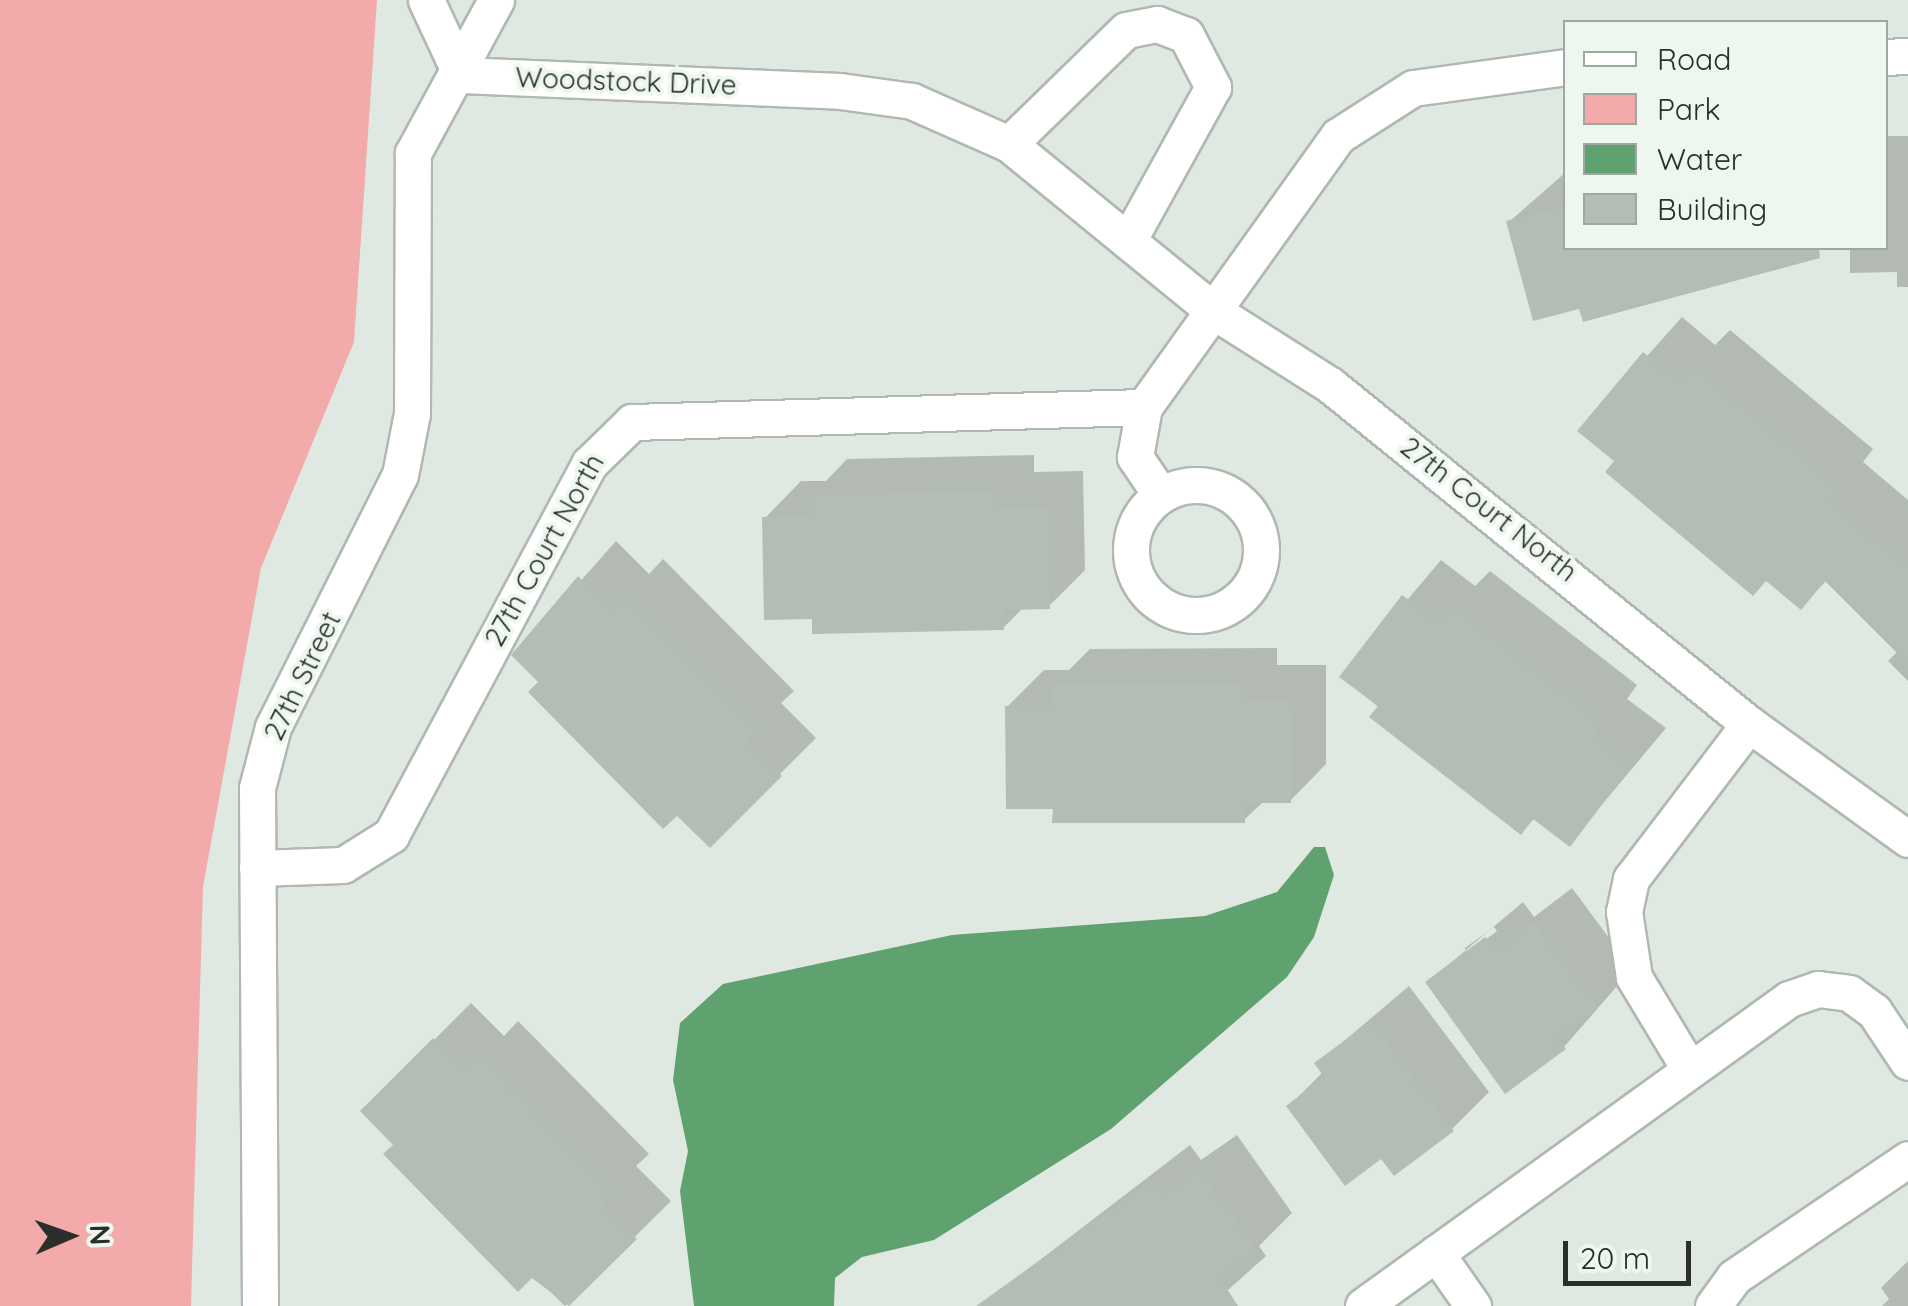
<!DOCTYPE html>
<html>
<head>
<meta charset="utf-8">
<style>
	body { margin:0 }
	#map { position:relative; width:1908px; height:1306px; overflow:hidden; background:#e0e9e1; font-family:Quicksand,sans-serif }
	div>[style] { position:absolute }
	.green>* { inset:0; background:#f2abaa }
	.water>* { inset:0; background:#5fa270 }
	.shadow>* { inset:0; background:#0003 }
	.building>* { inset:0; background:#b3bdb5 }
	.roads { filter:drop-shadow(2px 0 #afb8b1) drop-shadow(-2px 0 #afb8b1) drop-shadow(0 2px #afb8b1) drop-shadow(0 -2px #afb8b1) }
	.minor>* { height:35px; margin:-17.5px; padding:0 17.5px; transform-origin:17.5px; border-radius:17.5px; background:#fff }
	.minor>.ring { margin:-17.5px; padding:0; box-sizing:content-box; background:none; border:35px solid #fff; border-radius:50% }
	span { translate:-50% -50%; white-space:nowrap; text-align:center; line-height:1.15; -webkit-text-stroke:8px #edf7ee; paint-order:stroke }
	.street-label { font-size:28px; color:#2b2e2b }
	.legend { position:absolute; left:1563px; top:20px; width:325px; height:230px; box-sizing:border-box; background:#edf7ee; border:2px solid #9fa7a0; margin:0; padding:12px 18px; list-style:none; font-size:30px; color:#2b2e2b }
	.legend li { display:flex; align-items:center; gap:20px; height:50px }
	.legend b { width:50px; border:2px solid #9fa7a0 }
	.north { position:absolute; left:20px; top:1186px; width:100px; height:100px; -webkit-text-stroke:8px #edf7ee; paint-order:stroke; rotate:88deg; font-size:28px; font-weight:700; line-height:40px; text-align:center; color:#2b2e2b }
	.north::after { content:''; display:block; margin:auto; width:35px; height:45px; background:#2b2e2b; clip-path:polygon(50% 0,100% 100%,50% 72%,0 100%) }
	.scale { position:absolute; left:1563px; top:1241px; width:128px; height:45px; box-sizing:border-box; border:5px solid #2b2e2b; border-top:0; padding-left:12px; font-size:30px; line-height:35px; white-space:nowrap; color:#2b2e2b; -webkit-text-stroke:8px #edf7ee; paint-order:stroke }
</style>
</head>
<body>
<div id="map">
	<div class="green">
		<i style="clip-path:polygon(0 0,377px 0,354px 342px,261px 568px,203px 887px,191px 1306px,0 1306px)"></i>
	</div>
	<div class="water">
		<i style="clip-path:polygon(1314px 847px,1325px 847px,1334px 875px,1314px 937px,1287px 977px,1111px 1129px,934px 1240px,862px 1257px,835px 1278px,834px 1306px,694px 1306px,680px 1191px,688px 1151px,673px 1080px,680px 1023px,723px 984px,952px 935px,1205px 916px,1277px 892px)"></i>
	</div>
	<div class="shadow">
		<i style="clip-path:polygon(1886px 136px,1908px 136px,1908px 287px,1897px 287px,1897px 272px,1850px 273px,1850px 248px,1886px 248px)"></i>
		<i style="clip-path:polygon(1566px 172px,1566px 248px,1789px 248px,1767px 270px,1580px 306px,1509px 222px)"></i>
		<i style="clip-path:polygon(1682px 317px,1715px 345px,1730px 330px,1873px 449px,1863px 462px,1908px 500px,1908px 681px,1888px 661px,1898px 651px,1827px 580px,1801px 606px,1581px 430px)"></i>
		<i style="clip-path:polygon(1034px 455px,1034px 472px,1083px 471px,1085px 570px,1049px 606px,1024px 607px,1003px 628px,814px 617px,765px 518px,801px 481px,826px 481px,847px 459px)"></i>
		<i style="clip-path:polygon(616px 541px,649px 574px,663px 559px,794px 691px,781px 703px,816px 738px,710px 844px,515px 655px)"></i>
		<i style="clip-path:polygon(1441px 560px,1475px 586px,1490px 571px,1637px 685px,1627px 699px,1666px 728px,1569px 844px,1535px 818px,1521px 832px,1343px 676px)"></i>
		<i style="clip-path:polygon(1277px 648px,1277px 665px,1326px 665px,1326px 764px,1290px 801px,1264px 801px,1244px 820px,1055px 806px,1007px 707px,1044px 670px,1069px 670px,1090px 649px)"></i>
		<i style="clip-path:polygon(evenodd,1572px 888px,1632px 969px,1564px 1047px,1506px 1091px,1428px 982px,1523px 902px,1534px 917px,1572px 888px,1494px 927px,1497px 931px,1465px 955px,1465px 948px,1494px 927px)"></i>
		<i style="clip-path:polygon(1409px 986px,1489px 1092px,1452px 1129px,1382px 1156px,1289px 1106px,1323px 1072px,1317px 1064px)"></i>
		<i style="clip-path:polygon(471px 1003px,504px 1036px,518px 1021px,649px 1154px,636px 1166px,671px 1201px,565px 1306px,363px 1111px)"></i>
		<i style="clip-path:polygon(1237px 1135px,1292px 1213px,1259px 1246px,1266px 1256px,1210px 1306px,980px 1306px,1190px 1145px,1201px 1160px)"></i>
		<i style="clip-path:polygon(1908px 1261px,1908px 1306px,1882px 1306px,1889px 1299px,1881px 1288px)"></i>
	</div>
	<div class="building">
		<i style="clip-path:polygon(1566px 206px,1566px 248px,1819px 248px,1820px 258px,1583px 322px,1579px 309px,1533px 321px,1506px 221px)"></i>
		<i style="clip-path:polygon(1643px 352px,1679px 381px,1692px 364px,1839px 487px,1828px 500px,1908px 567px,1908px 664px,1825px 581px,1801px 610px,1766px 581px,1753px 596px,1605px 472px,1614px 461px,1577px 431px)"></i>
		<i style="clip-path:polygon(999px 491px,999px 508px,1048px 507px,1050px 609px,1004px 610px,1004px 630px,812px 634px,812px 619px,764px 620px,762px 517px,809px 516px,808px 495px)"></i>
		<i style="clip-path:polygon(578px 576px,610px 609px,625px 594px,759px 729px,747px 742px,782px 776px,710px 848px,677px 816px,663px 829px,528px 692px,538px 682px,511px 655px)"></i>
		<i style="clip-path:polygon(1402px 595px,1439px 623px,1452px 606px,1602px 722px,1592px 737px,1631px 766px,1570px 847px,1533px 819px,1521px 835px,1369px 717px,1378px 706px,1339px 677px)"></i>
		<i style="clip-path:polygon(1051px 684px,1242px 684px,1241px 701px,1290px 701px,1291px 803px,1245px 803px,1245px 823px,1052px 823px,1053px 809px,1006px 809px,1005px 706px,1051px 706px)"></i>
		<i style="clip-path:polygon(1534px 923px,1598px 1008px,1557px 1038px,1566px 1049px,1505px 1094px,1425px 982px,1485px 937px,1496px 951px)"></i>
		<i style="clip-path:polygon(1371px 1021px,1454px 1131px,1394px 1176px,1381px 1159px,1345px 1186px,1286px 1106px,1324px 1077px,1314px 1063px)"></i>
		<i style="clip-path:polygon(433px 1038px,465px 1071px,480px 1056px,614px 1192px,602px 1204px,637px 1239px,569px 1306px,532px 1278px,518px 1292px,383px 1154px,393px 1145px,360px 1111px)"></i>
		<i style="clip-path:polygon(1199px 1169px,1257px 1251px,1220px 1278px,1238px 1306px,976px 1306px,1152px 1180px,1163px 1195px)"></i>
	</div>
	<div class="roads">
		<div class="minor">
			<i style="left:426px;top:0;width:83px;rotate:65deg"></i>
			<i style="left:1886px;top:57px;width:22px;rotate:-3deg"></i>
			<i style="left:461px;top:75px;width:379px;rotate:2.4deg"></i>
			<i style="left:840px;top:91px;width:73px;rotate:7.9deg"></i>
			<i style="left:912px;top:101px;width:106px;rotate:23.9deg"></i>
			<i style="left:1009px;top:144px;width:266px;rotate:39.2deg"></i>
			<i style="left:1215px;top:312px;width:136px;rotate:32.4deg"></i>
			<i style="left:1330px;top:385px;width:539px;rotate:38.98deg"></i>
			<i style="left:1749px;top:724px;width:196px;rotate:35.9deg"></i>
			<i style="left:1009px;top:144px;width:163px;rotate:-44.3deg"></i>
			<i style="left:1126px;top:30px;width:32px;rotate:-11deg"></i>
			<i style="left:1157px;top:24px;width:31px;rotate:21deg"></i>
			<i style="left:1186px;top:35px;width:59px;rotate:62.6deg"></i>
			<i style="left:1213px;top:87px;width:176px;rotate:118.9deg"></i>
			<i class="ring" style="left:1131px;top:485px;width:95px;height:95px"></i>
			<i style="left:1160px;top:494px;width:45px;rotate:-124deg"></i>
			<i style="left:1135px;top:457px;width:51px;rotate:-79.8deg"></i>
			<i style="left:1144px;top:407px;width:333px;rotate:-54.4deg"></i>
			<i style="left:1338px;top:136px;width:89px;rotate:-32.6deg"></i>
			<i style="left:1413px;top:88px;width:154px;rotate:-7.8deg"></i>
			<i style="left:257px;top:868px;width:86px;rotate:-2deg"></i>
			<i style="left:343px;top:865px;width:57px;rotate:-32deg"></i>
			<i style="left:391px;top:835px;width:421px;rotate:-61.9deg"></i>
			<i style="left:589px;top:464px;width:60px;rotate:-44.3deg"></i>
			<i style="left:632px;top:422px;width:512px;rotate:-1.68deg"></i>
			<i style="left:1690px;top:1070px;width:109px;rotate:-121.1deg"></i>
			<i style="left:1634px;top:977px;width:66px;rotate:-98.7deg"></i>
			<i style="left:1624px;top:912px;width:34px;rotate:-78deg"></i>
			<i style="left:1631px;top:879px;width:195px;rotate:-52.7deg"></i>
			<i style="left:1436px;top:1253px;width:65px;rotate:55.1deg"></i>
			<i style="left:260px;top:1306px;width:518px;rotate:-90.33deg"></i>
			<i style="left:257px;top:788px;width:63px;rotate:-75.3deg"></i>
			<i style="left:273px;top:727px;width:282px;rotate:-63.3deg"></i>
			<i style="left:400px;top:475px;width:63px;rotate:-79deg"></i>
			<i style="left:412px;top:413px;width:260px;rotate:-89.8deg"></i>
			<i style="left:413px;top:153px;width:174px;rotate:-61.5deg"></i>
			<i style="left:1363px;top:1306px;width:525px;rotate:-35.78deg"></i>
			<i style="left:1789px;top:999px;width:31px;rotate:-19deg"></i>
			<i style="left:1818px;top:989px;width:31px;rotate:7deg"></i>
			<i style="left:1849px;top:993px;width:31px;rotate:36deg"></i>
			<i style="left:1874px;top:1011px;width:61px;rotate:56.3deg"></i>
			<i style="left:1713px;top:1306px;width:36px;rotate:-54deg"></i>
			<i style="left:1734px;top:1277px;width:210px;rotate:-34.1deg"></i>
		</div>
	</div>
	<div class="street-label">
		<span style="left:626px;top:81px;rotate:2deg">Woodstock Drive</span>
		<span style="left:1489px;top:509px;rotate:38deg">27th Court North</span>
		<span style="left:544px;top:550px;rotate:-61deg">27th Court North</span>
		<span style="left:302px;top:676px;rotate:-64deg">27th Street</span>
	</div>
	<ul class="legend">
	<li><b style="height:12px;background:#fff"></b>Road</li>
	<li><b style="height:28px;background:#f2abaa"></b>Park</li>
	<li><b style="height:28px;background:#5fa270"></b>Water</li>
	<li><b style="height:28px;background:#b3bdb5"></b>Building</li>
	</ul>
	<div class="north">N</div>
	<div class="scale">20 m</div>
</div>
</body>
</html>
